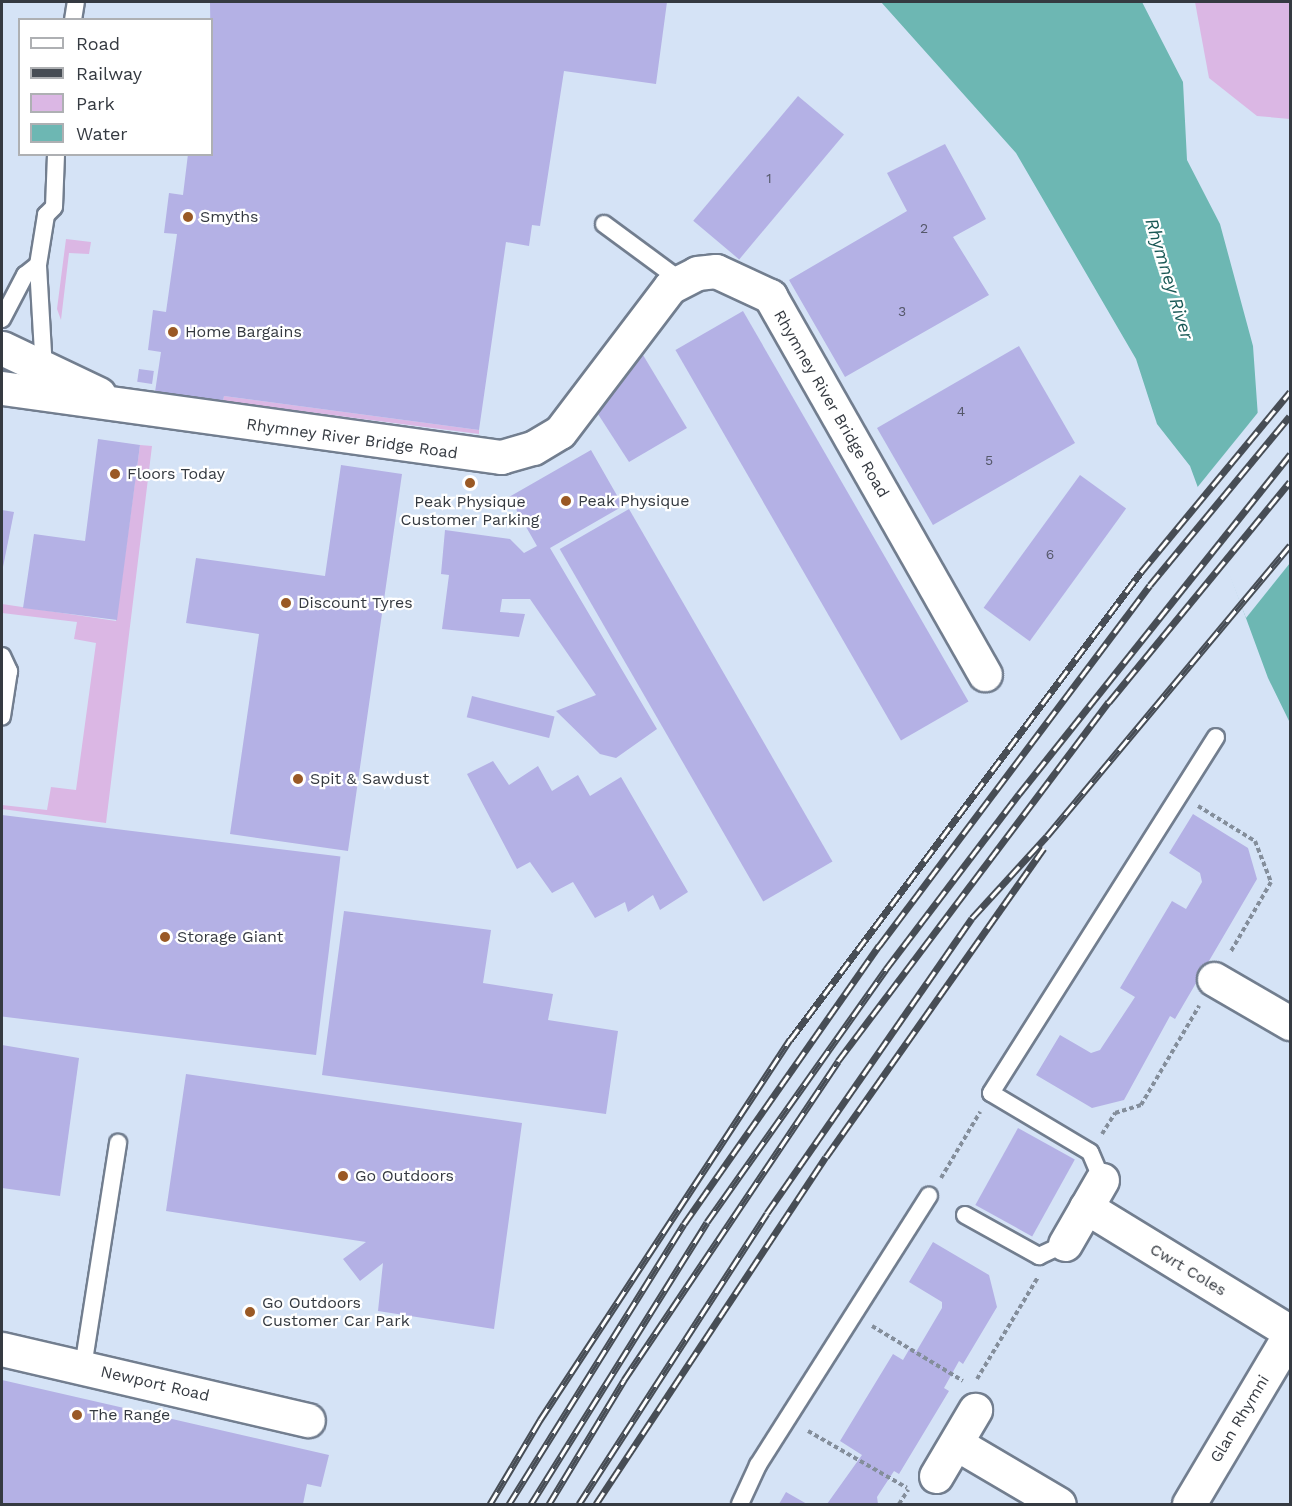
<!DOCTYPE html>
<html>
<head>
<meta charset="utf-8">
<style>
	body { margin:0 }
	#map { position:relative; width:1292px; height:1506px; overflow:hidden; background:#d5e3f6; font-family:"Work Sans",sans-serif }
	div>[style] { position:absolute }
	.green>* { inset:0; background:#dbb7e4 }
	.water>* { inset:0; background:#6db7b3 }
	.pier>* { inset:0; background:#d5e3f6 }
	.building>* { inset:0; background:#b4b1e5; transform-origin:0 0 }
	.path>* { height:4px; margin-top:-2px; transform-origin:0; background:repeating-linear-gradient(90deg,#848e9b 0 4.5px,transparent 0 7.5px) }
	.roads { filter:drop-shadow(2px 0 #727e8f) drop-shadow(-2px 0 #727e8f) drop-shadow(0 2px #727e8f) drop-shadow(0 -2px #727e8f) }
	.lane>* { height:16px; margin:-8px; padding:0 8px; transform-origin:8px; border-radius:8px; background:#fff }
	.street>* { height:33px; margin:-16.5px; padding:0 16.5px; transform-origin:16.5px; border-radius:16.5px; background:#fff }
	.rail>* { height:7px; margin-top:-3.5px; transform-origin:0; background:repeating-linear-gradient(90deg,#fff 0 14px,#474d55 0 28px); box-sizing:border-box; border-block:2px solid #474d55 }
	.dots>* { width:16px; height:16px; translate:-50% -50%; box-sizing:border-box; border:3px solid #fff; border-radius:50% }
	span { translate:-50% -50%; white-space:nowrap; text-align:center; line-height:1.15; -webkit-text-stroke:4.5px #fff; paint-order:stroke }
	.number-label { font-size:14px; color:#55586a }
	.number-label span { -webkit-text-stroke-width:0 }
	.poi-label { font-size:16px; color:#353a41 }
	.left { translate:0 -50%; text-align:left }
	.street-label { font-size:16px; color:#353a41 }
	.water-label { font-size:18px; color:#1a5956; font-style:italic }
	.frame { position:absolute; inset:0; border:3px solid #353a41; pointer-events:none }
	.legend { position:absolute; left:18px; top:18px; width:195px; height:138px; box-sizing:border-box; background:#fff; border:2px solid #aeb0b3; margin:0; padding:8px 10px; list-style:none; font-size:18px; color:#353a41 }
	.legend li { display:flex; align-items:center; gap:12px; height:30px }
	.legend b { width:30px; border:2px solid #aeb0b3 }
</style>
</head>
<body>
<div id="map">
	<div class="green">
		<i style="clip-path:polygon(1195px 2px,1290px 2px,1290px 119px,1257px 116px,1209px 78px)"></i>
		<i style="clip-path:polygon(66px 239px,91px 242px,89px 254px,69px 253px,61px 320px,57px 309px)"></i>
		<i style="clip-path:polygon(224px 396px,479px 430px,479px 434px,223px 401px)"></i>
		<i style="clip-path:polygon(140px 445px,152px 446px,106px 823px,2px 809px,2px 805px,47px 810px,51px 787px,76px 790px,96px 643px,74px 639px,77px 622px,2px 613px,2px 604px,116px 621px)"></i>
	</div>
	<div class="water">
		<i style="clip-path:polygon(881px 2px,1142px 2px,1183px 82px,1187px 160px,1220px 224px,1253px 346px,1258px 417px,1290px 466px,1290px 723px,1268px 678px,1190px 466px,1157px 424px,1136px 359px,1016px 153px)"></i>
	</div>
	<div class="pier">
		<i style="clip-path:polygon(1260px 410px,1290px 461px,1290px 563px,1246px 618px,1196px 489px)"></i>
	</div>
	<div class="building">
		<i style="clip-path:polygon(210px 2px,667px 2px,656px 84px,564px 71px,540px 226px,532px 225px,529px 246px,506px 242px,479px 430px,224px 396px,223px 401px,155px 392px,161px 352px,148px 350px,153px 310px,166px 312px,177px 234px,164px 233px,169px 193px,183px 195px,188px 154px,212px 154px)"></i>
		<i style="left:798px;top:96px;width:60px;height:163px;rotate:40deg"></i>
		<i style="clip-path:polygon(945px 144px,986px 219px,953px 237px,989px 295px,845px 377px,789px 280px,907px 211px,887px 173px)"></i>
		<i style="left:743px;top:311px;width:451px;height:78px;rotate:60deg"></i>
		<i style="left:1019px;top:346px;width:112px;height:164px;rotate:60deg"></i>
		<i style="clip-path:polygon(643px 355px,687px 428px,629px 462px,596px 411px)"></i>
		<i style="left:139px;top:369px;width:15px;height:13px;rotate:8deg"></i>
		<i style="clip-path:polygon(98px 439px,140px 445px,117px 620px,23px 608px,34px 534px,85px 541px)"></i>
		<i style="clip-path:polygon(591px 450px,623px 506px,550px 548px,657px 729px,616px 758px,600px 754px,556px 711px,596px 695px,530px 599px,502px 599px,500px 612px,525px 614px,519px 637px,442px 629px,449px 575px,441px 574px,445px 530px,510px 539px,524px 553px,537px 546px,509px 497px)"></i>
		<i style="clip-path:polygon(341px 465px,402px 474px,348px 851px,230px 834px,259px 634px,186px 623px,196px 558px,325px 576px)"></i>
		<i style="left:1080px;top:475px;width:57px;height:164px;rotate:36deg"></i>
		<i style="left:629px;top:509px;width:407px;height:80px;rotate:60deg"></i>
		<i style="clip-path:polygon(2px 510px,14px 512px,3px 567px,2px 567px)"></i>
		<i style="left:472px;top:696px;width:85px;height:22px;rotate:14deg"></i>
		<i style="clip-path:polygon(493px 761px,509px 785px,538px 766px,552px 791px,578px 775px,590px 796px,621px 777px,688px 892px,660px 910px,653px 895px,628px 912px,625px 902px,595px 918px,573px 882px,552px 893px,530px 862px,517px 869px,467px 774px)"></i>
		<i style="clip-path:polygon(1193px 814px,1248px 848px,1257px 879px,1175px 1019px,1170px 1016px,1124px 1100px,1092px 1108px,1036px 1075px,1060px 1035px,1091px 1053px,1100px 1050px,1135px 997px,1120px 988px,1172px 901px,1186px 909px,1202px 882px,1200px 873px,1169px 853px)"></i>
		<i style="left:2px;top:815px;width:341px;height:200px;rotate:7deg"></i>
		<i style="clip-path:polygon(344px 911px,491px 930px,483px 983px,553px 994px,548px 1020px,618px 1031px,606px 1114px,322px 1075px)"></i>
		<i style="clip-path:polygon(2px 1045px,79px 1058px,60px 1196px,2px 1188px)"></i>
		<i style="clip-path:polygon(186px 1074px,522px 1123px,494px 1329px,378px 1311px,383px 1263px,360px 1281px,343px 1259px,366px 1242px,166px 1211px)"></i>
		<i style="left:1018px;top:1128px;width:65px;height:88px;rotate:29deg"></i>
		<i style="clip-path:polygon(933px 1242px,989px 1275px,997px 1307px,963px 1364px,959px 1361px,944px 1388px,949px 1391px,899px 1474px,894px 1471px,877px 1497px,878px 1504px,827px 1504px,862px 1455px,840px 1441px,893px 1354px,903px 1360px,910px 1348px,916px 1352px,942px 1308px,942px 1302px,909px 1282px)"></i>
		<i style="clip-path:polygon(2px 1380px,329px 1455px,321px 1487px,307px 1484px,303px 1504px,2px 1504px)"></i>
		<i style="clip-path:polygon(786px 1492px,807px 1504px,779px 1504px)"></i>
	</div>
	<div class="path">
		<i style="left:1198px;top:806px;width:67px;rotate:31.6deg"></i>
		<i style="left:1255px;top:841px;width:44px;rotate:68.7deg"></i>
		<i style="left:1271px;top:882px;width:82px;rotate:120deg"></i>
		<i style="left:1102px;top:1134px;width:25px;rotate:-58deg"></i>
		<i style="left:1115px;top:1113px;width:27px;rotate:-17deg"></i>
		<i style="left:1141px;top:1105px;width:115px;rotate:-59.6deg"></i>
		<i style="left:941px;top:1178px;width:77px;rotate:-59.4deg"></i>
		<i style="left:872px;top:1326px;width:106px;rotate:31.1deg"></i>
		<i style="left:977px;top:1379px;width:119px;rotate:-59.1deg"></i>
		<i style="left:808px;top:1431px;width:114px;rotate:29.9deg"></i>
		<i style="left:899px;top:1504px;width:17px;rotate:-57deg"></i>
	</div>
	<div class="roads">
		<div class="lane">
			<i style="left:73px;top:20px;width:18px;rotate:-81deg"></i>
			<i style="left:604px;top:224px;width:94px;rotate:36.4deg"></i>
			<i style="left:2px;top:319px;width:50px;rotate:-62.4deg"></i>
			<i style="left:25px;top:275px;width:16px;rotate:-38deg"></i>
			<i style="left:44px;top:370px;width:105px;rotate:-93.3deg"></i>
			<i style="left:38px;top:265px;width:51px;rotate:-80.9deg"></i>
			<i style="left:46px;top:215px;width:11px;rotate:-45deg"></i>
			<i style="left:54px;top:207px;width:53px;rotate:-87.8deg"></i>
			<i style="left:2px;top:656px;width:17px;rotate:65deg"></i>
			<i style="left:9px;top:671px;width:46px;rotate:98.8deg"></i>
			<i style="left:1102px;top:1180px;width:30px;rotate:-113deg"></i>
			<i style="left:1090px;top:1152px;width:115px;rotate:-149.2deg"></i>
			<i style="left:991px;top:1093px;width:421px;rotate:-57.7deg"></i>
			<i style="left:965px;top:1215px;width:85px;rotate:29deg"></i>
			<i style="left:1039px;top:1256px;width:29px;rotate:-25deg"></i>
			<i style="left:83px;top:1367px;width:227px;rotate:-81.1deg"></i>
			<i style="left:740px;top:1504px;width:43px;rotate:-65.2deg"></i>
			<i style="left:758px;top:1465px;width:319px;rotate:-57.6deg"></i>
		</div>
		<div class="street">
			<i style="left:2px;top:348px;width:107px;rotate:25.4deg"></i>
			<i style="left:2px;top:388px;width:504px;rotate:7.87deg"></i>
			<i style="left:501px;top:457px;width:33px;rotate:-16deg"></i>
			<i style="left:533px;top:448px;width:31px;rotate:-31deg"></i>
			<i style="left:560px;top:432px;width:182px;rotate:-52.8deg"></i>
			<i style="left:670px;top:287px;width:30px;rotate:-27deg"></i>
			<i style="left:697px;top:273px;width:19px;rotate:-6deg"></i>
			<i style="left:716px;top:271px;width:60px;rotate:24.8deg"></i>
			<i style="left:770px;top:296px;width:435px;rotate:60.4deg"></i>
			<i style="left:1214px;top:979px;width:88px;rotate:30.1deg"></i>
			<i style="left:1086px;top:1207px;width:239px;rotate:31.5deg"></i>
			<i style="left:1065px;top:1244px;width:74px;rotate:-60deg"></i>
			<i style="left:2px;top:1349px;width:314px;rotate:13.1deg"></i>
			<i style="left:957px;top:1444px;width:118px;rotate:30.5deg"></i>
			<i style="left:936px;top:1476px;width:77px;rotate:-59.4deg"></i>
			<i style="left:1189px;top:1504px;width:198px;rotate:-59.3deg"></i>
		</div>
	</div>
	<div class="rail">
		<i style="left:490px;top:1504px;width:98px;rotate:-59.2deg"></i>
		<i style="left:540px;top:1420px;width:455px;rotate:-56.7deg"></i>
		<i style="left:790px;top:1040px;width:585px;rotate:-53.13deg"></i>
		<i style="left:1141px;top:572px;width:234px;rotate:-50.4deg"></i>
		<i style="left:509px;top:1504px;width:330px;rotate:-58deg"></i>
		<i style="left:684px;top:1224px;width:340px;rotate:-55deg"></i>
		<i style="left:879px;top:946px;width:451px;rotate:-53.1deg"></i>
		<i style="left:1150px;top:585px;width:219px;rotate:-50.4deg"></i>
		<i style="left:531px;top:1504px;width:332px;rotate:-58deg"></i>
		<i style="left:707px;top:1222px;width:310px;rotate:-54.7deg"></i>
		<i style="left:886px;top:969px;width:220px;rotate:-52.8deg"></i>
		<i style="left:1019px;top:794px;width:435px;rotate:-51.4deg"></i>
		<i style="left:549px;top:1504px;width:145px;rotate:-58.8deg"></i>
		<i style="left:624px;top:1380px;width:384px;rotate:-56.1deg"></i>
		<i style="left:838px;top:1061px;width:450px;rotate:-53deg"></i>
		<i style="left:1109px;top:702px;width:285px;rotate:-50.6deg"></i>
		<i style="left:579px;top:1504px;width:346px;rotate:-57.1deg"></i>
		<i style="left:767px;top:1213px;width:359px;rotate:-55.2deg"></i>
		<i style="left:972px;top:918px;width:111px;rotate:-47.6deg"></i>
		<i style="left:1047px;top:836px;width:379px;rotate:-50.1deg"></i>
		<i style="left:596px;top:1504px;width:416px;rotate:-56.5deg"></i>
		<i style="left:826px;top:1157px;width:378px;rotate:-54.8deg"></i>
	</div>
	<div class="dots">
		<i style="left:188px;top:217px;background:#9a5925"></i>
		<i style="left:173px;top:332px;background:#9a5925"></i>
		<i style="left:115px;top:474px;background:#9a5925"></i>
		<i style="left:470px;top:483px;background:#9a5925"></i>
		<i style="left:566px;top:501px;background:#9a5925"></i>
		<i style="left:286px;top:603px;background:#9a5925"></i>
		<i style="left:298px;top:779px;background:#9a5925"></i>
		<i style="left:165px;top:937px;background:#9a5925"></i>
		<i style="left:343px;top:1176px;background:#9a5925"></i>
		<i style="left:250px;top:1312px;background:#9a5925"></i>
		<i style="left:77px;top:1415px;background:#9a5925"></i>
	</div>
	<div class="number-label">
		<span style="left:769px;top:178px">1</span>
		<span style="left:924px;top:228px">2</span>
		<span style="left:902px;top:311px">3</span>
		<span style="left:961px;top:411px">4</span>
		<span style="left:989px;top:460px">5</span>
		<span style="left:1050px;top:554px">6</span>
	</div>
	<div class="poi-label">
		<span class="left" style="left:200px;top:217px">Smyths</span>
		<span class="left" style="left:185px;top:332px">Home Bargains</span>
		<span class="left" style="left:127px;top:474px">Floors Today</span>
		<span class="left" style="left:578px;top:501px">Peak Physique</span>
		<span style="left:470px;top:511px">Peak Physique<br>Customer Parking</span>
		<span class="left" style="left:298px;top:603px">Discount Tyres</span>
		<span class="left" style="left:310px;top:779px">Spit &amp; Sawdust</span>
		<span class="left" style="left:177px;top:937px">Storage Giant</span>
		<span class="left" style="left:355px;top:1176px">Go Outdoors</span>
		<span class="left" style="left:262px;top:1312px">Go Outdoors<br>Customer Car Park</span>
		<span class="left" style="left:89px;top:1415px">The Range</span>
	</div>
	<div class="street-label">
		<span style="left:831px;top:404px;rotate:60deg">Rhymney River Bridge Road</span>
		<span style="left:352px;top:439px;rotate:8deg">Rhymney River Bridge Road</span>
		<span style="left:1188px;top:1270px;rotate:31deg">Cwrt Coles</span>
		<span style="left:155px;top:1384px;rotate:13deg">Newport Road</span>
		<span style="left:1240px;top:1419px;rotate:-59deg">Glan Rhymni</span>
	</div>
	<div class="water-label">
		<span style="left:1169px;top:279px;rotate:73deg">Rhymney River</span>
	</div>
	<div class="frame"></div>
	<ul class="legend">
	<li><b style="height:8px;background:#fff"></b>Road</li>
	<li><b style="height:8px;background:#474d55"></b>Railway</li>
	<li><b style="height:16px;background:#dbb7e4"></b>Park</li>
	<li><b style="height:16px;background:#6db7b3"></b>Water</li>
	</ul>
</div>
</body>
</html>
